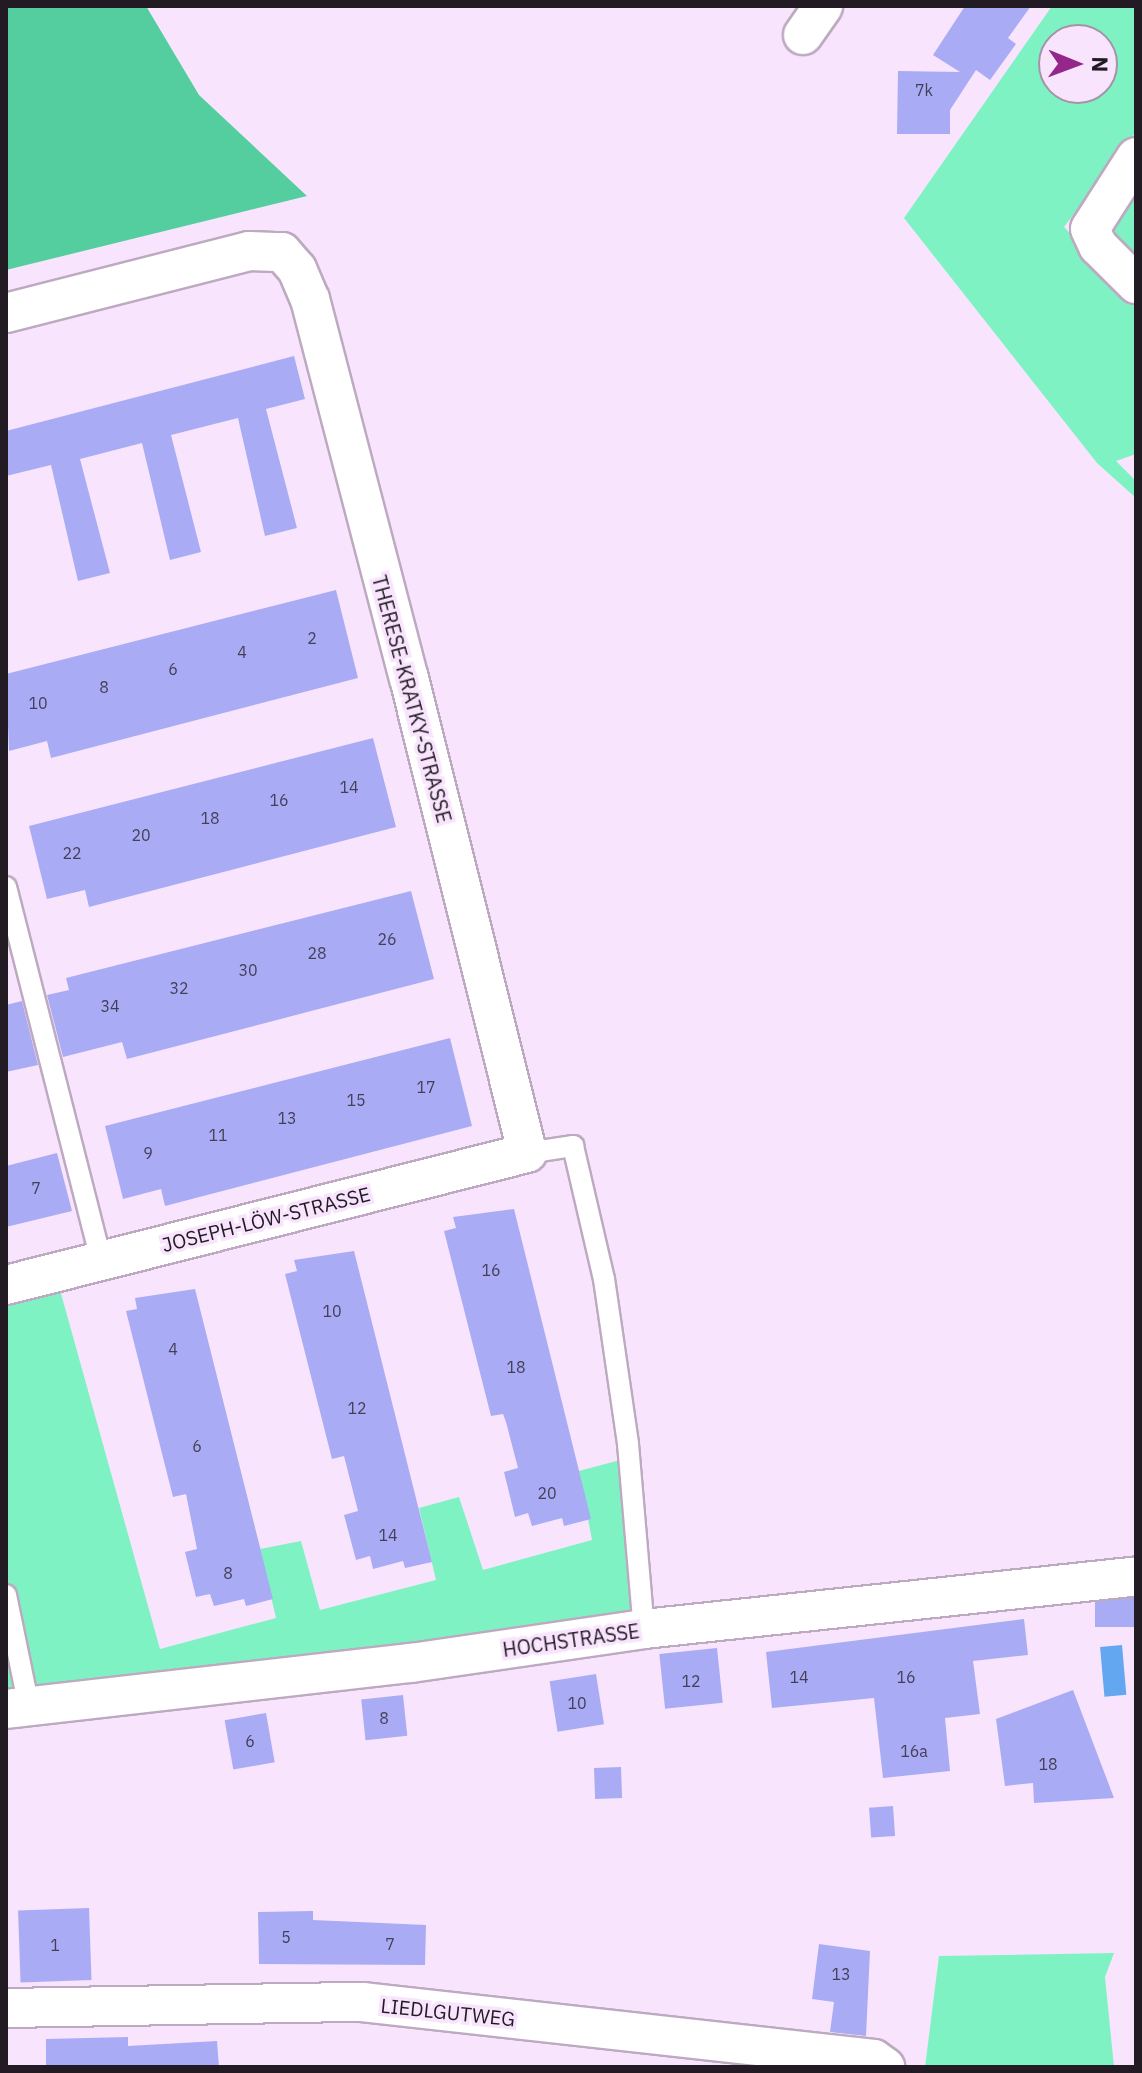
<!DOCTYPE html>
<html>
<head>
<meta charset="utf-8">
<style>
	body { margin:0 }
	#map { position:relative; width:1142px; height:2073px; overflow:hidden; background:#f9e4fd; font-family:"IBM Plex Sans",sans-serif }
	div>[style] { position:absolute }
	.green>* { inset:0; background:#7ff2c3 }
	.forest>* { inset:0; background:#55ce9f }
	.water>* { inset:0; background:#62a7f0; transform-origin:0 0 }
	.building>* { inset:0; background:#a9acf4; transform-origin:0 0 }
	.roads { filter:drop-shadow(2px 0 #bdaac1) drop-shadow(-2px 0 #bdaac1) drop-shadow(0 2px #bdaac1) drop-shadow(0 -2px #bdaac1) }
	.lane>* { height:20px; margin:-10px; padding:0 10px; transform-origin:10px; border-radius:10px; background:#fff }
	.street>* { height:38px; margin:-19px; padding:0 19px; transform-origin:19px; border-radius:19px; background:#fff }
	span { translate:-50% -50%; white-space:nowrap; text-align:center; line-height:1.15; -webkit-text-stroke:7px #f9e4fd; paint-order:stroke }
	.number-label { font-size:16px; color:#443f58 }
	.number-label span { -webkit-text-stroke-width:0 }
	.street-label { font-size:20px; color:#221b24 }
	.frame { position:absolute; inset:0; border:8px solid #221b24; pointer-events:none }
	.north { position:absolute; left:1038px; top:24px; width:80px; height:80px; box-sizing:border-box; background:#f9e4fd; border:2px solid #a394a6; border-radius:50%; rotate:91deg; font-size:22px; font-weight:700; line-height:32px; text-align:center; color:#221b24 }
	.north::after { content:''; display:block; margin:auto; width:28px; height:36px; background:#942789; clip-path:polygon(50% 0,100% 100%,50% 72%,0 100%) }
</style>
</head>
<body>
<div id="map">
	<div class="green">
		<i style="clip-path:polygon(evenodd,1052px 6px,1136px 6px,1136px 132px,1064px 227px,1136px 301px,1136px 454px,1116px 461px,1136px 481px,1136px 498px,1097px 463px,904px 218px,1052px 6px,1054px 40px,1102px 40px,1102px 88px,1054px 88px,1054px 40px)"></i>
		<i style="clip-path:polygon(1136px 176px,1136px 264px,1114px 241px,1109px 212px)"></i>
		<i style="clip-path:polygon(60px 1290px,160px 1649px,276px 1618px,260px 1549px,301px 1541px,320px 1610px,436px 1580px,419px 1508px,459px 1497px,483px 1570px,592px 1540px,579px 1471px,620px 1460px,634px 1592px,629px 1617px,6px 1696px,6px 1303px)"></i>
		<i style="clip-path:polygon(1114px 1953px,1105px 1977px,1114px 2067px,925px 2067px,939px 1956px)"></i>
	</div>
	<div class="forest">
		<i style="clip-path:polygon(6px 6px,146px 6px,199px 95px,307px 196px,6px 270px)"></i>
	</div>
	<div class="water">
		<i style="left:1122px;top:1645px;width:50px;height:22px;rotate:85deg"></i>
	</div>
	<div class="building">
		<i style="clip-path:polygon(965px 6px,1031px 6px,1008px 38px,1016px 44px,990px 80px,976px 70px,950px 110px,950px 134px,897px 134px,898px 71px,960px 72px,933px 55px)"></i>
		<i style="clip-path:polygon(294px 356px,305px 399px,266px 409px,297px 528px,265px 536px,238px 418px,171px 435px,201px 552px,170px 560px,142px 443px,80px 459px,110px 573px,78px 581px,51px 465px,6px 476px,6px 431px)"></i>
		<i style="clip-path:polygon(336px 590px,358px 678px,51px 758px,47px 741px,9px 751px,6px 674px)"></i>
		<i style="clip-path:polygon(373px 738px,396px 827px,89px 907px,85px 890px,47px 899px,29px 826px)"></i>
		<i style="clip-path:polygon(411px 891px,434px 979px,127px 1059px,122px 1042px,63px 1057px,47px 995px,69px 990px,66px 978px)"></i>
		<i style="clip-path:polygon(22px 1001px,38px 1065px,6px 1072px,6px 1005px)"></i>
		<i style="clip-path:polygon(450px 1038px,472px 1126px,165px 1206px,161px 1189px,123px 1199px,105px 1126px)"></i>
		<i style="clip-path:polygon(57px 1153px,72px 1211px,6px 1227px,6px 1166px)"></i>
		<i style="clip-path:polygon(514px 1209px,591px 1519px,564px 1526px,562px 1518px,532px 1526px,528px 1513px,515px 1517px,504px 1472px,518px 1468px,506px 1422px,503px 1414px,491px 1416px,444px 1231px,456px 1228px,453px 1217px)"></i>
		<i style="clip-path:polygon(354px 1251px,432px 1562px,405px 1568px,403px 1561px,373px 1569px,370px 1556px,356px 1560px,344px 1515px,358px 1511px,344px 1456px,332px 1459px,285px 1274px,297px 1271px,294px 1260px)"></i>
		<i style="clip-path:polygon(195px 1289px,273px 1599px,246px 1606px,244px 1599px,214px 1606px,210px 1594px,196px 1597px,185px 1552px,197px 1549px,186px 1494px,173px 1497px,126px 1311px,137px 1309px,135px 1298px)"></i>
		<i style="left:1136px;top:1598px;width:29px;height:41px;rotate:90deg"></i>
		<i style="clip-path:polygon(1024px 1619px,1028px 1655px,973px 1661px,980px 1714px,945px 1718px,950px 1771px,883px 1778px,874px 1698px,772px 1708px,766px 1652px)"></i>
		<i style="left:717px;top:1648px;width:55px;height:58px;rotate:84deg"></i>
		<i style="left:596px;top:1674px;width:51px;height:47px;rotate:81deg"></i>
		<i style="clip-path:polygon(1073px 1690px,1114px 1798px,1034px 1803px,1033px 1783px,1005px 1786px,996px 1719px)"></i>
		<i style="left:403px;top:1695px;width:41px;height:42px;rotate:84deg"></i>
		<i style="left:266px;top:1713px;width:50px;height:42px;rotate:80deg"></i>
		<i style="left:621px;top:1767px;width:31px;height:27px;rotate:88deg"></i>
		<i style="left:893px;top:1806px;width:30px;height:24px;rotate:86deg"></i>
		<i style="left:89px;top:1908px;width:72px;height:71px;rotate:88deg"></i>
		<i style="clip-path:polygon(313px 1911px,313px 1920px,426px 1925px,425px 1965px,259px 1964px,258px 1912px)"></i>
		<i style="clip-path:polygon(819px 1944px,870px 1951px,866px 2036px,830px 2032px,834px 2002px,812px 1999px)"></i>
		<i style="clip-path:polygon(128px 2037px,128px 2046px,217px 2041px,219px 2067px,46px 2067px,46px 2039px)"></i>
	</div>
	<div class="roads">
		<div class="lane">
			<i style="left:6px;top:887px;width:385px;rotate:75.7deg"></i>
			<i style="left:527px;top:1153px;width:47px;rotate:-8.7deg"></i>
			<i style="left:573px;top:1146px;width:137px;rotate:76.9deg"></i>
			<i style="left:604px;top:1279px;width:167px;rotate:81.7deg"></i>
			<i style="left:628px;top:1444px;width:186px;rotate:85.1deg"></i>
			<i style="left:6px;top:1595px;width:114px;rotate:78.4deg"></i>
		</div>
		<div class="street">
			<i style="left:803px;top:35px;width:35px;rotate:-55deg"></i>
			<i style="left:1136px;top:157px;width:85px;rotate:122.6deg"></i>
			<i style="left:1090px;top:229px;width:19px;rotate:65deg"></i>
			<i style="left:1098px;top:246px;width:54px;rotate:45deg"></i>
			<i style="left:6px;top:313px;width:251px;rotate:-14.3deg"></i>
			<i style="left:249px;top:251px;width:33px;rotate:2deg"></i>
			<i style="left:282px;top:252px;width:23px;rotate:49deg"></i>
			<i style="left:297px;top:269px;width:33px;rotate:67deg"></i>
			<i style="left:310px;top:299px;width:392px;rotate:75.4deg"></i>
			<i style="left:409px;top:678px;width:489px;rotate:76deg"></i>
			<i style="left:527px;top:1153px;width:537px;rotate:165.78deg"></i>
			<i style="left:6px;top:1709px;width:408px;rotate:-6.5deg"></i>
			<i style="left:411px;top:1663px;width:235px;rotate:-8.3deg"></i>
			<i style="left:644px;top:1629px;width:495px;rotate:-6.1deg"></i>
			<i style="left:6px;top:2008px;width:356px;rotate:-1deg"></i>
			<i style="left:362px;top:2002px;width:515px;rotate:6.35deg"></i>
			<i style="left:874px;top:2059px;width:14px;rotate:36deg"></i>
		</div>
	</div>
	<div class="number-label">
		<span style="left:924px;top:90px">7k</span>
		<span style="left:312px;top:638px">2</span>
		<span style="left:242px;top:652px">4</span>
		<span style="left:173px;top:669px">6</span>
		<span style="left:104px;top:687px">8</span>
		<span style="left:38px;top:703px">10</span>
		<span style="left:349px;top:787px">14</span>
		<span style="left:279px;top:800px">16</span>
		<span style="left:210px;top:818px">18</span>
		<span style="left:141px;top:835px">20</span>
		<span style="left:72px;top:853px">22</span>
		<span style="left:387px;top:939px">26</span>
		<span style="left:317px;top:953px">28</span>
		<span style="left:248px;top:970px">30</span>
		<span style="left:179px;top:988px">32</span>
		<span style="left:110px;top:1006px">34</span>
		<span style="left:426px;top:1087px">17</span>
		<span style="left:356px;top:1100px">15</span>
		<span style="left:287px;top:1118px">13</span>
		<span style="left:218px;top:1135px">11</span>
		<span style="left:148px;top:1153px">9</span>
		<span style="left:36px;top:1188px">7</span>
		<span style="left:491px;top:1270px">16</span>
		<span style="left:332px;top:1311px">10</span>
		<span style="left:173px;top:1349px">4</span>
		<span style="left:516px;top:1367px">18</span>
		<span style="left:357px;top:1408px">12</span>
		<span style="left:197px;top:1446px">6</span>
		<span style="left:547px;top:1493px">20</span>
		<span style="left:388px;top:1535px">14</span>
		<span style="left:228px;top:1573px">8</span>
		<span style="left:799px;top:1677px">14</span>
		<span style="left:906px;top:1677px">16</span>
		<span style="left:691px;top:1681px">12</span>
		<span style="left:577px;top:1703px">10</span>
		<span style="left:384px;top:1718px">8</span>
		<span style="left:250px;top:1741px">6</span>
		<span style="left:914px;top:1751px">16a</span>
		<span style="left:1048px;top:1764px">18</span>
		<span style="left:286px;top:1937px">5</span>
		<span style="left:390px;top:1944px">7</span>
		<span style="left:55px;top:1945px">1</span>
		<span style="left:841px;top:1974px">13</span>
	</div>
	<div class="street-label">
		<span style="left:412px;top:699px;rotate:75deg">THERESE-KRATKY-STRASSE</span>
		<span style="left:266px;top:1219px;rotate:-14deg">JOSEPH-LÖW-STRASSE</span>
		<span style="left:571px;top:1640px;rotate:-8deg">HOCHSTRASSE</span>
		<span style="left:448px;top:2012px;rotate:6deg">LIEDLGUTWEG</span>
	</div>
	<div class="frame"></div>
	<div class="north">N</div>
</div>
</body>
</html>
